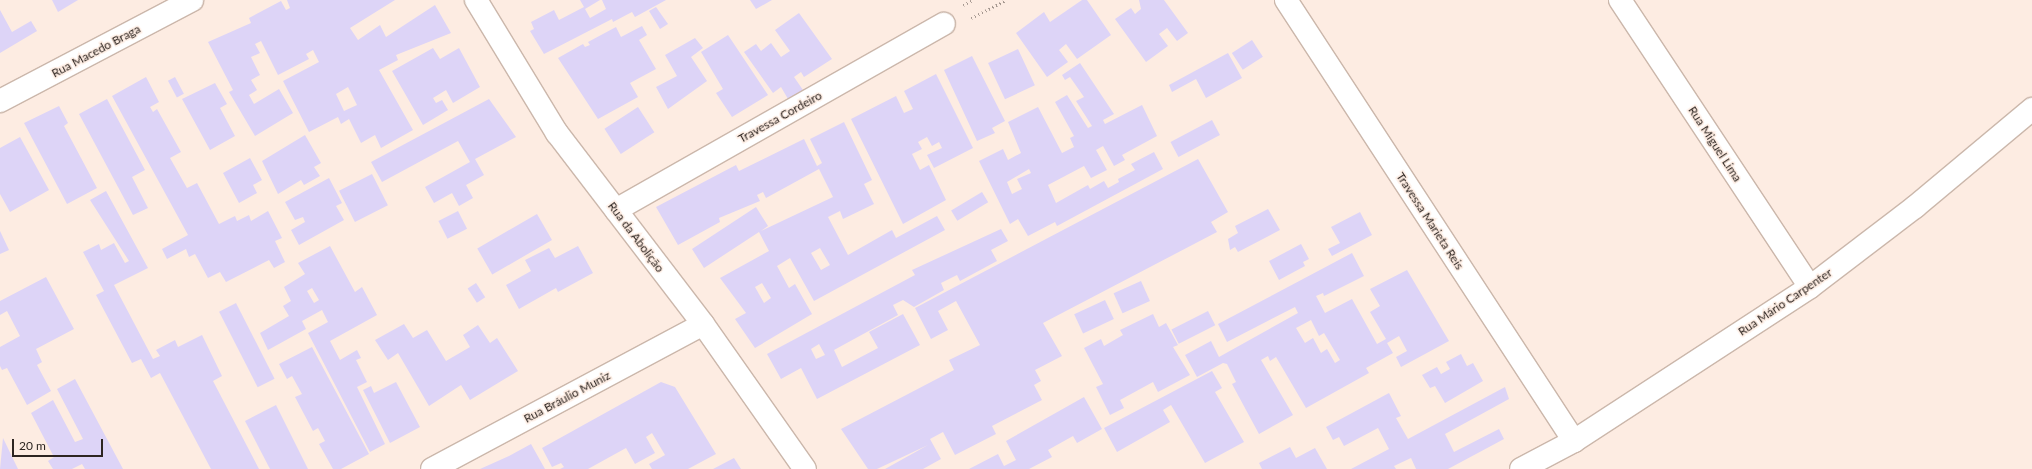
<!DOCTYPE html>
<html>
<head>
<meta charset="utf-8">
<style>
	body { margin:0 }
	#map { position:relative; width:2032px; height:469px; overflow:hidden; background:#fdece2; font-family:Lato,sans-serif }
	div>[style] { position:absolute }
	.building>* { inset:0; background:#ddd4f7; transform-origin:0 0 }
	.path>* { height:2.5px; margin-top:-1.25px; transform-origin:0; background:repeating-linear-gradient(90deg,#a59890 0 1px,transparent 0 4px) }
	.roads { filter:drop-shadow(1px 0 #cbb7ab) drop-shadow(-1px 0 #cbb7ab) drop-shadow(0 1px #cbb7ab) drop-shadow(0 -1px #cbb7ab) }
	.minor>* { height:22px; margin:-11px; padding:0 11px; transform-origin:11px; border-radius:11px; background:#fff }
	span { translate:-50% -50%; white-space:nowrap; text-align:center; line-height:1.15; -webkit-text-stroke:3px #fdece2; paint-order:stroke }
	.street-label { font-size:12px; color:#2d2521 }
	.scale { position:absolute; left:12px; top:439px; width:91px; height:18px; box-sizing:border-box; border:2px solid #2d2521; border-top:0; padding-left:5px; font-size:12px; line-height:14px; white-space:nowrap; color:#2d2521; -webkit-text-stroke:3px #fdece2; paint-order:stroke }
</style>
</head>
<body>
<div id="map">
	<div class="building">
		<i style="clip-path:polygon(52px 0,78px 0,58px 12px)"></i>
		<i style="clip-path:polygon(evenodd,287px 0,395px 0,350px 28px,358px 40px,380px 25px,386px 37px,435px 5px,451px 33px,396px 55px,398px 60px,379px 70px,413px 130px,381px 148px,375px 135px,361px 143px,349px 119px,341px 124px,338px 117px,309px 132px,283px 81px,319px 62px,313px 50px,306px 54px,309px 59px,278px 75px,261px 41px,255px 44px,260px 53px,251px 57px,260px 75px,251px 80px,257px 90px,249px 95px,254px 104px,279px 89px,293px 113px,255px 136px,229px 92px,233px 90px,208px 42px,251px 23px,249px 18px,281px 1px,286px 10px,290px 8px,287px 0,348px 87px,357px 105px,344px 111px,336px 94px,348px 87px)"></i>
		<i style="clip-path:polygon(580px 0,600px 0,585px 9px,590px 18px,606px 9px,602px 0,666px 0,635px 17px,632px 12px,613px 22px,612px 19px,544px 54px,530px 31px,534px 29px,531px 22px,554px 10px,559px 20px,584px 7px)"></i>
		<i style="clip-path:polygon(750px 0,772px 0,756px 9px)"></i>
		<i style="clip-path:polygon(1082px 0,1087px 0,1111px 35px,1077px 59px,1066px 44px,1059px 50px,1068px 62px,1047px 77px,1016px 33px,1044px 12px,1050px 22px)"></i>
		<i style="clip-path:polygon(1139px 0,1164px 0,1188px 33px,1177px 41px,1167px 28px,1159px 34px,1168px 46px,1146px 62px,1115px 19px,1131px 8px,1135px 14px,1141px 9px)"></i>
		<i style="clip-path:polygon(656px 7px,668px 24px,660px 29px,649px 11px)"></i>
		<i style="clip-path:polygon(0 10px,12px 32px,31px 21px,37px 31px,0 53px)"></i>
		<i style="clip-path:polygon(799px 13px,832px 59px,804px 77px,801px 72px,794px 77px,803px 90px,788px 99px,781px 87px,773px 93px,744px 52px,756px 44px,761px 51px,771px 43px,781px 57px,790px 51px,775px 30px)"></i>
		<i style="clip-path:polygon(642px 26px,647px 35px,639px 40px,656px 69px,630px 83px,638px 97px,598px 119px,558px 58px,583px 44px,585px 47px,590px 45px,588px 42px,616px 27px,621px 37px)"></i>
		<i style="clip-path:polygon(728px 35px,768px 95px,732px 117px,716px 93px,723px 89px,701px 52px)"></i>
		<i style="clip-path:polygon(695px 38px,703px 48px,691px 57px,707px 81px,668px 109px,656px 87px,677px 76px,665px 55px)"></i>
		<i style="left:1252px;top:40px;width:20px;height:24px;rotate:57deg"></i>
		<i style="clip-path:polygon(433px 48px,440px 59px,459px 48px,480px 87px,453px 103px,446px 90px,433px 98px,436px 103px,442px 100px,448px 110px,423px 125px,392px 71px)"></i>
		<i style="left:1018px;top:49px;width:40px;height:33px;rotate:65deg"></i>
		<i style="clip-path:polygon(1228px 53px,1242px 78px,1206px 98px,1196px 79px,1172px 92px,1169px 85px)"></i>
		<i style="clip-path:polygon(972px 56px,1005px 121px,992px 128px,995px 133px,977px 141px,944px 70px)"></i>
		<i style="clip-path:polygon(evenodd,1080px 63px,1114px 114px,1103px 120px,1105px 124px,1142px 105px,1157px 136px,1122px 155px,1125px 160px,1114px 166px,1103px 146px,1096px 150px,1107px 170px,1091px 178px,1084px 166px,1048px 185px,1056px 203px,1088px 185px,1090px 189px,1104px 181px,1108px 188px,1119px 182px,1118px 179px,1135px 170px,1131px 164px,1154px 152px,1163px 169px,1057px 226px,1055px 222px,1028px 236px,1018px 219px,1010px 224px,979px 161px,1003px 149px,1008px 160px,1021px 153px,1008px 122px,1038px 107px,1062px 153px,1074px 147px,1070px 138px,1074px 136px,1055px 102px,1067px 95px,1088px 128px,1092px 126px,1076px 101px,1084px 97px,1070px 77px,1065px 80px,1062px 75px,1080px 63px,1029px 169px,1031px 173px,1017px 179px,1022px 189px,1012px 194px,1007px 182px,1029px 169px)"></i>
		<i style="clip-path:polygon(936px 74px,973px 148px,934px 168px,927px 155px,942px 148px,939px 142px,932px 146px,927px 137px,918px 142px,922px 149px,912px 154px,920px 170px,929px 165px,946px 200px,903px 224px,851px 119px,896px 96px,904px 113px,913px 109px,904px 91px)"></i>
		<i style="clip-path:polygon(146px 77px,159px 102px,150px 107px,153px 112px,157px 109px,181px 152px,170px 158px,187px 188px,197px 183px,219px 224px,235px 216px,237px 221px,249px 215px,251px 221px,268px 211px,282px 238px,275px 241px,285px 262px,274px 268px,269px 260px,226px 282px,220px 272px,208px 278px,195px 254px,189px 257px,186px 249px,167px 259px,162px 249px,188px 235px,112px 96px)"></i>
		<i style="left:175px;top:77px;width:19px;height:8px;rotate:62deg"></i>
		<i style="clip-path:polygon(215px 83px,227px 104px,220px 108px,235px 136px,210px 150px,182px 99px)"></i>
		<i style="clip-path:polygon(107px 99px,145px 170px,132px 177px,148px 208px,133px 215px,79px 114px)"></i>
		<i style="clip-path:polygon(489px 99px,516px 137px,475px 159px,484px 175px,466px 185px,473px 198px,459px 206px,452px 193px,434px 203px,425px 187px,470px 162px,458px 141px,382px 182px,371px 162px)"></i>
		<i style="clip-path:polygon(59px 106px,68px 123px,64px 126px,97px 188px,67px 204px,24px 123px)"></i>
		<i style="left:638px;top:107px;width:30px;height:40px;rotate:57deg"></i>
		<i style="left:1212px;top:120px;width:17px;height:47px;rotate:62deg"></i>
		<i style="clip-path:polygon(evenodd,844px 122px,872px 180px,864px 184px,874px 204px,843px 219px,840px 211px,828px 217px,848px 255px,892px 230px,896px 238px,937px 216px,945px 230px,814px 301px,790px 258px,777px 266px,789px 288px,795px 284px,812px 314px,755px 348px,735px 319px,746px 313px,720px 278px,769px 251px,759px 232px,704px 268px,692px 249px,756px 207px,768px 226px,761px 231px,833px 197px,819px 169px,766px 198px,763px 192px,757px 195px,760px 201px,719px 218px,720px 222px,678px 245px,656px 207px,736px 165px,739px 171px,804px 139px,817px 166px,822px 163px,810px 139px,844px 122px,820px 248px,830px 265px,821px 270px,811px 253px,820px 248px,844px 122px,762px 283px,771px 298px,764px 303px,755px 287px,762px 283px)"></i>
		<i style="clip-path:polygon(305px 135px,321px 163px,314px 167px,320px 176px,304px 185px,301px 180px,278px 194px,262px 161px)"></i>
		<i style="clip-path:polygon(20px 137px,49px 190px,10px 212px,0 194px,0 148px)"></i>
		<i style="clip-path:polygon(250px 158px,262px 180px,253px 185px,257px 193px,239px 203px,223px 173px)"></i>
		<i style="clip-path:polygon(1198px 159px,1228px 212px,1211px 222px,1217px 232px,1043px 323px,1062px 356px,1035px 370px,1041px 381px,1034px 385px,1042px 400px,992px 426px,996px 434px,955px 455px,943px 432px,930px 439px,941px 459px,923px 469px,885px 469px,928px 445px,877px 469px,868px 469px,841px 429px,954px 370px,949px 360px,980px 345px,956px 301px,938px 311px,948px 330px,931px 339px,915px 308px)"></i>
		<i style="left:372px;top:174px;width:35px;height:37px;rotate:63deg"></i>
		<i style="clip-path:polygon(329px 178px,342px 203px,336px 206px,344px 220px,299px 245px,291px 230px,305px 222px,303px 217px,295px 220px,285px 202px)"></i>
		<i style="clip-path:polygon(106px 191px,148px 268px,114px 285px,153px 359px,160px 356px,156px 350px,175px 340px,178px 347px,202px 335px,222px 376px,213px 381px,259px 469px,211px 469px,160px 373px,151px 378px,141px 359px,132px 363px,96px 295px,104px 291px,83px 252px,99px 244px,101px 250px,114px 243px,125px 263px,129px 261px,90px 200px)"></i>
		<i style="left:982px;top:192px;width:12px;height:36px;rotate:59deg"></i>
		<i style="clip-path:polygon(1268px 209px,1280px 230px,1238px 252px,1235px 247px,1230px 250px,1228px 239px,1238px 233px,1235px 226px)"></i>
		<i style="left:458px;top:211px;width:20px;height:22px;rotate:63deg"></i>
		<i style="clip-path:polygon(1360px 212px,1372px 235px,1332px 256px,1328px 249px,1340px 243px,1331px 227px)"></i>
		<i style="left:537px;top:214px;width:30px;height:69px;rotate:60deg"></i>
		<i style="clip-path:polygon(evenodd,1001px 229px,1008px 241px,991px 250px,997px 261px,960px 281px,957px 275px,941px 283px,944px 290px,914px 307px,903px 300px,893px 305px,898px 315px,834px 350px,842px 367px,878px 348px,869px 332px,903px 314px,920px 345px,817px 399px,801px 368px,781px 379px,767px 354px,915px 275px,912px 270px,1001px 229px,819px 344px,825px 355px,816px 359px,811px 349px,819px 344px)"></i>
		<i style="clip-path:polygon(0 231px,9px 250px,0 254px)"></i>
		<i style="clip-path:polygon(1301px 244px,1309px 259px,1303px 262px,1305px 266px,1279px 280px,1269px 261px)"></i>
		<i style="clip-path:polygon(evenodd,330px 246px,355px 292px,362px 287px,377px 315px,330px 341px,340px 360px,357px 350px,361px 358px,356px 360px,367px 382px,357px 387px,385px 444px,370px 452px,308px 333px,328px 322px,322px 310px,302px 321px,306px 329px,268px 350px,260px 333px,289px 316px,283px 306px,291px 301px,284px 287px,305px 274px,298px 263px,330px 246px,312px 288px,319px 300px,314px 303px,307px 291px,312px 288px)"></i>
		<i style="clip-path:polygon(578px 246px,593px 273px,558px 292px,556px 288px,519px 309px,506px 285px,531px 271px,525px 260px,549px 248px,555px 258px)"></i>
		<i style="clip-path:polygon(evenodd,1352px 253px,1364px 276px,1324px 296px,1323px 293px,1316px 296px,1325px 313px,1352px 299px,1377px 344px,1386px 339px,1370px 312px,1380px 306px,1370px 289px,1407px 270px,1449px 341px,1401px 367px,1396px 357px,1407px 351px,1399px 336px,1387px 343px,1393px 353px,1366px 368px,1369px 373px,1306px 408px,1276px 357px,1270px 361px,1268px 356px,1261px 360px,1293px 415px,1259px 434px,1232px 384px,1236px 382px,1227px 364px,1223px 363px,1197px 377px,1185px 355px,1211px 341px,1219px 357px,1298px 313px,1295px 307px,1227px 342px,1218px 324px,1352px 253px,1311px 320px,1319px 336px,1324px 333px,1340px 360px,1335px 363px,1327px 349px,1321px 353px,1313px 338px,1305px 343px,1296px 328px,1311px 320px)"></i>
		<i style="clip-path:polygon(46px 277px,74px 329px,36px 349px,42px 362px,37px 365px,51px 391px,27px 405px,7px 368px,2px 370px,0 366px,0 347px,20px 336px,7px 311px,0 315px,0 301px)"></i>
		<i style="left:1141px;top:281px;width:22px;height:30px;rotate:66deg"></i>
		<i style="left:476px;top:283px;width:17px;height:10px;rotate:57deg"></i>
		<i style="left:1105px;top:300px;width:21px;height:34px;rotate:65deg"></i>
		<i style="left:236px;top:303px;width:85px;height:19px;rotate:63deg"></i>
		<i style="left:1208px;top:311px;width:16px;height:41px;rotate:63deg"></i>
		<i style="clip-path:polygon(1153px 314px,1159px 327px,1166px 323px,1178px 345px,1173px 347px,1190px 375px,1158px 392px,1153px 382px,1120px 400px,1124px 408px,1110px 415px,1096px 387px,1103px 384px,1084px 348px,1101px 339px,1104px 346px,1123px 335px,1120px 330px)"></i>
		<i style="clip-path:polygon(404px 324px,413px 338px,427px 330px,446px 361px,470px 347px,463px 335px,478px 325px,490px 343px,497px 338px,518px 371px,470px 400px,461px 385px,429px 406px,398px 353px,388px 360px,375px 340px)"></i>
		<i style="clip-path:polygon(312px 347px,369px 454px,341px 469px,333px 469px,319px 444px,325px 441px,318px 428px,313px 431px,295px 397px,302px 394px,292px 376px,287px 379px,279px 364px)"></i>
		<i style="clip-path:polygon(1461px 354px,1467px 366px,1473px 363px,1483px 381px,1445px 403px,1435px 386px,1430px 388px,1422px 375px,1437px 367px,1441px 374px,1450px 369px,1446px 362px)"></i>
		<i style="clip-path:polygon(1212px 371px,1222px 388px,1215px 392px,1244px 442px,1205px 463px,1171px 405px,1163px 410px,1170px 422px,1117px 452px,1104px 428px)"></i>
		<i style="clip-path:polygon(75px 379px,123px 469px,85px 469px,82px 464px,72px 469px,53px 469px,48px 461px,54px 457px,31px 413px,53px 400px,75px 442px,83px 439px,57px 389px)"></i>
		<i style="clip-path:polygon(396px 382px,420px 427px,390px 443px,363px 390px,371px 386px,374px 393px)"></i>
		<i style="clip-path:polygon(661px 382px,675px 387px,716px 454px,688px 469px,652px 469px,649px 464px,665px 455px,652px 433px,646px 437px,655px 453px,635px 464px,626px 448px,588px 469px,560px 469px,564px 467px,561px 463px,552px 467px,542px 448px)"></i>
		<i style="clip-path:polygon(1505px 387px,1509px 399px,1445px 434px,1454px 452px,1499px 429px,1504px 439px,1448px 469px,1416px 469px,1411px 458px,1394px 466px,1396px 469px,1351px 469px,1389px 449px,1378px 428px,1344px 446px,1339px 437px,1333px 440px,1326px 427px,1389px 393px,1401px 416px,1396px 418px,1408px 439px)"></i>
		<i style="clip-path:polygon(1084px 397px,1102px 429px,1077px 443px,1073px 436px,1048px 450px,1052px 457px,1029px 469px,969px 469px,998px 454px,1004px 466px,1016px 460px,1006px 441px)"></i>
		<i style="clip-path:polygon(276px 405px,308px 469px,270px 469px,245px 421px)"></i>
		<i style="clip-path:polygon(3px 438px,18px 469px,0 469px)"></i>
		<i style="clip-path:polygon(531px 444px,545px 469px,480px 469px,509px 456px)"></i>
		<i style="clip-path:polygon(1290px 447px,1296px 458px,1315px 448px,1327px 469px,1262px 469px,1259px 463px)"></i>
		<i style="clip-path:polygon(734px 458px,741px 469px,713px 469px)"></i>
	</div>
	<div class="path">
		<i style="left:963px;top:5px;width:11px;rotate:-27deg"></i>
		<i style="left:971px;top:18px;width:39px;rotate:-27deg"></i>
	</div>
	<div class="roads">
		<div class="minor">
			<i style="left:476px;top:0;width:156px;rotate:58.7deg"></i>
			<i style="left:557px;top:133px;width:240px;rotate:52.6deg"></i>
			<i style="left:703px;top:324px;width:177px;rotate:54.9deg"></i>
			<i style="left:1286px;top:0;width:527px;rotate:56.85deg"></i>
			<i style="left:1620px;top:0;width:344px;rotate:56.5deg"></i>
			<i style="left:0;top:101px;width:217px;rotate:-27.7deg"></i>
			<i style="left:616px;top:210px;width:377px;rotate:-29.6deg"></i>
			<i style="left:432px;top:469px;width:307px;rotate:-28.1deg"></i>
			<i style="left:1521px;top:469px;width:60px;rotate:-27.8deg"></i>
			<i style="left:1574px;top:441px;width:282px;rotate:-33.1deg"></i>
			<i style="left:1810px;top:287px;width:132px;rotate:-37.3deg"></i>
			<i style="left:1915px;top:207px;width:153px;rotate:-39.9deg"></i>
		</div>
	</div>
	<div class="street-label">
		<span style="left:96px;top:51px;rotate:-28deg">Rua Macedo Braga</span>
		<span style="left:780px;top:117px;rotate:-29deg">Travessa Cordeiro</span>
		<span style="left:1715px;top:144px;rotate:57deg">Rua Miguel Lima</span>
		<span style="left:1430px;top:221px;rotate:57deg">Travessa Marieta Reis</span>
		<span style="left:636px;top:237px;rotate:53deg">Rua da Abolição</span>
		<span style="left:1785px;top:302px;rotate:-34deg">Rua Mário Carpenter</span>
		<span style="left:567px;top:397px;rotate:-28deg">Rua Bráulio Muniz</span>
	</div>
	<div class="scale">20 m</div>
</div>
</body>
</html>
